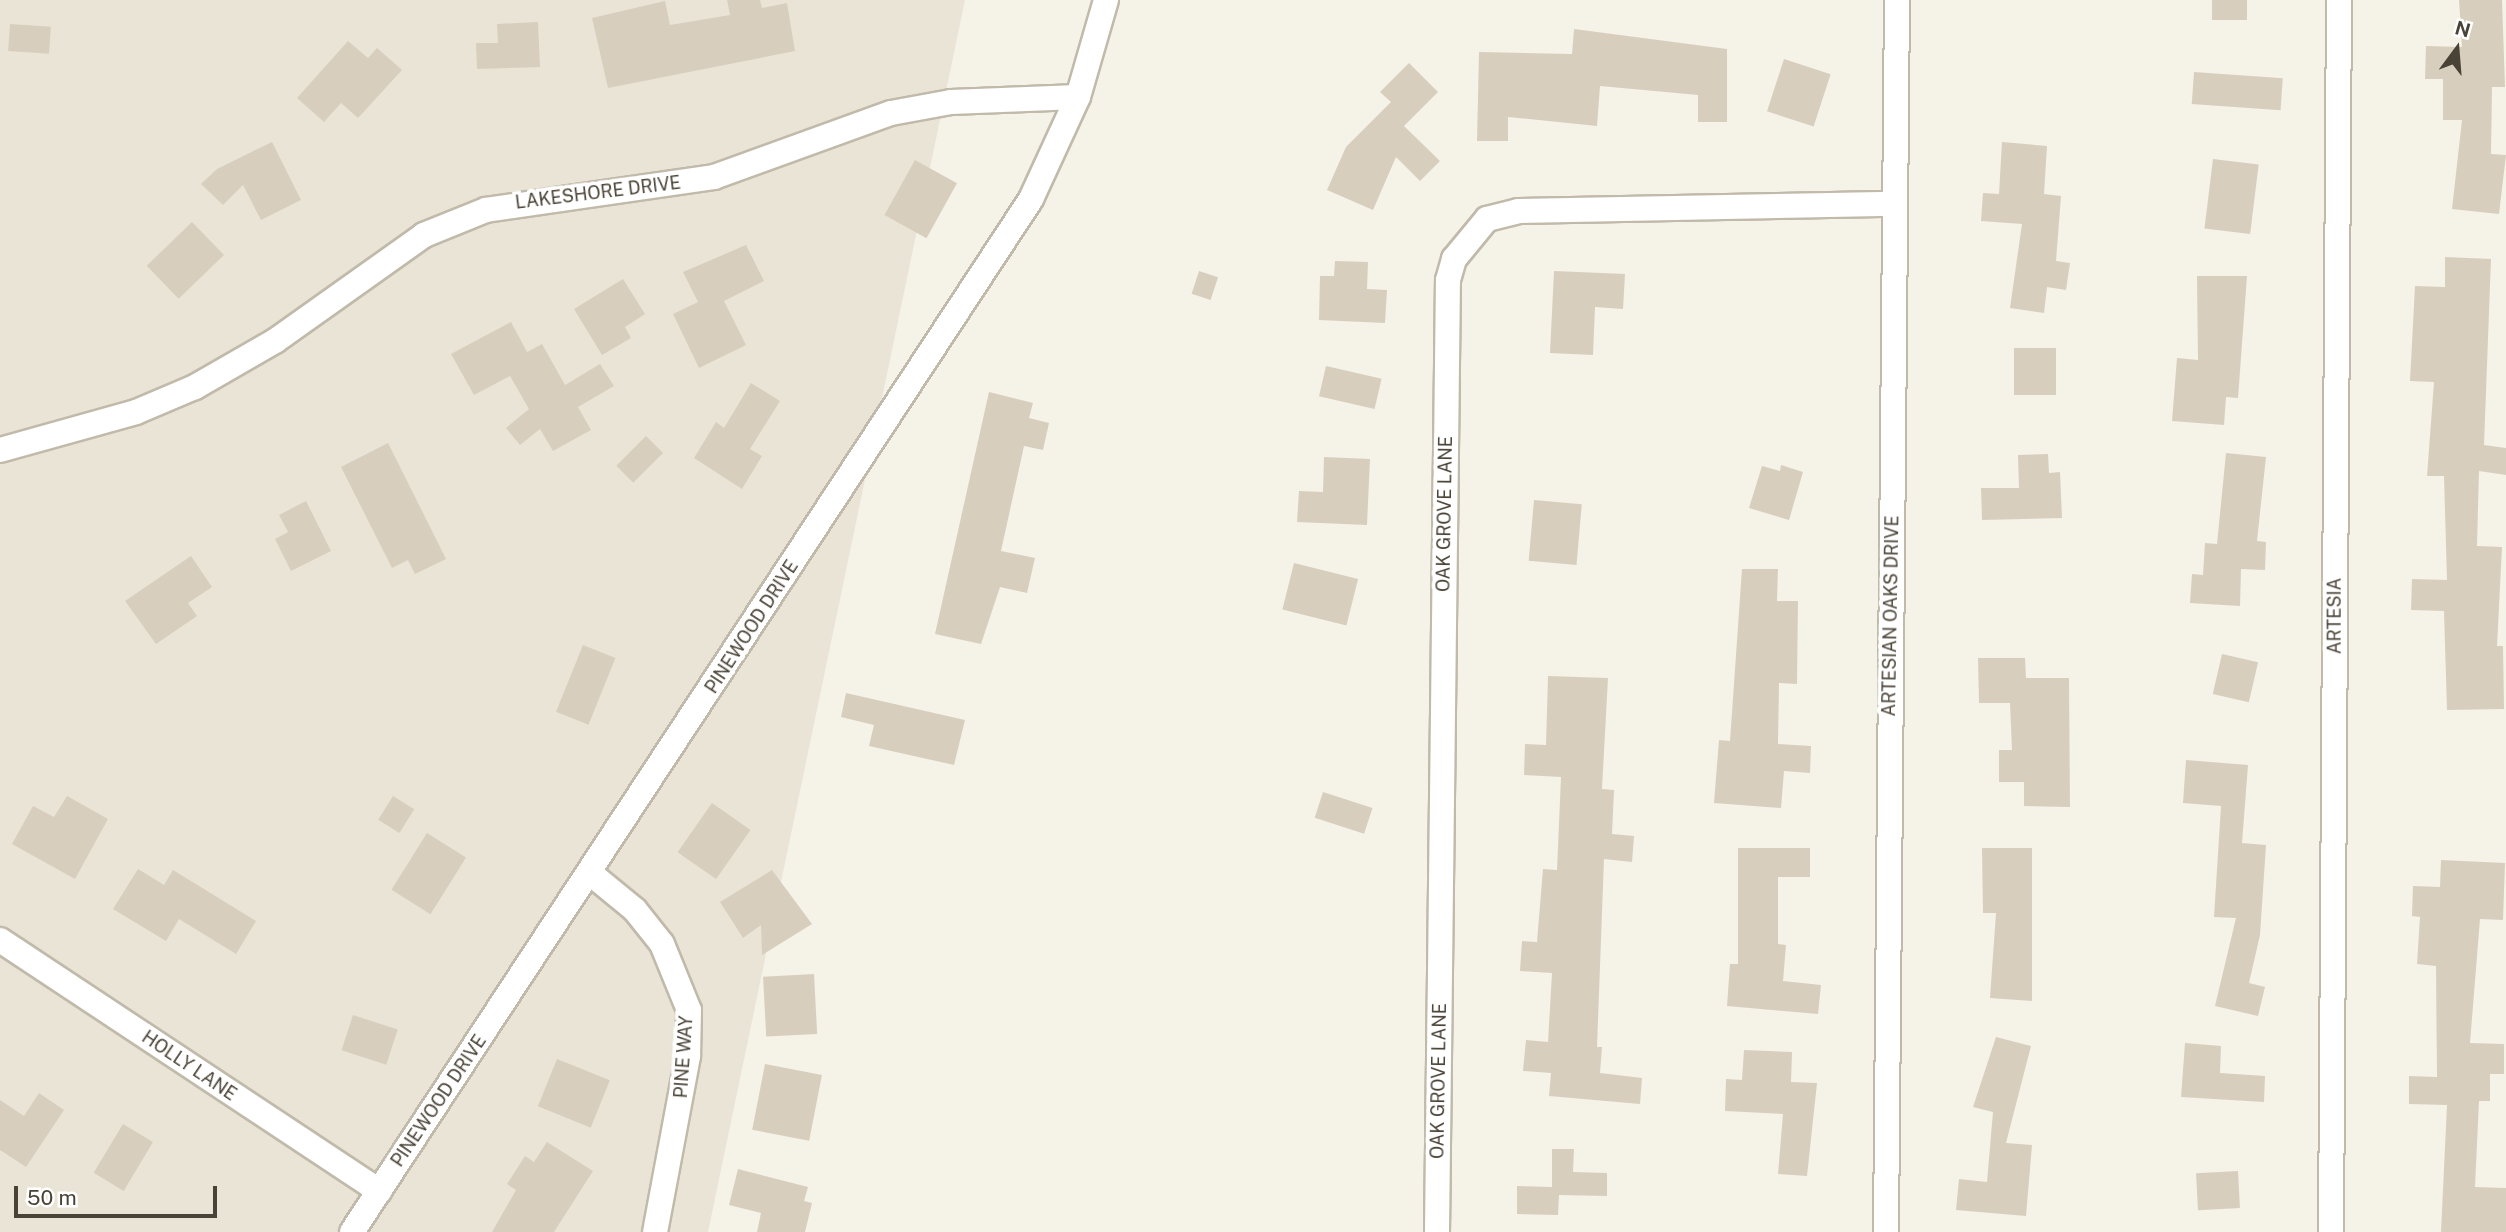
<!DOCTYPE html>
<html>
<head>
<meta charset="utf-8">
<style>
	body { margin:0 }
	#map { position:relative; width:2506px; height:1232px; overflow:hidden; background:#f5f2e8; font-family:"Public Sans",sans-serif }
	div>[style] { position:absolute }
	.residential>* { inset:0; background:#e9e4d6 }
	.building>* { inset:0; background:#d8cebd; transform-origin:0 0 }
	.roads { filter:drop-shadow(2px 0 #c1baaa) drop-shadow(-2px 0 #c1baaa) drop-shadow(0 2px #c1baaa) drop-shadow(0 -2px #c1baaa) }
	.minor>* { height:24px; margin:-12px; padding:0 12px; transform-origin:12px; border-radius:12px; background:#fff }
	span { translate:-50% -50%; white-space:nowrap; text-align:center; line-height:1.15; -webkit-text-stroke:7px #fff; paint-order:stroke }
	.street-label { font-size:18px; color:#494236 }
	.north { position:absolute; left:2422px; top:14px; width:70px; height:70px; -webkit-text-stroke:5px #fff; paint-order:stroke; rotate:16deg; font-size:19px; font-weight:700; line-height:28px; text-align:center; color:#494236 }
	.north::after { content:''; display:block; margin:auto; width:24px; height:32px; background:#494236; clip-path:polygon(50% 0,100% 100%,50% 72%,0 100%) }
	.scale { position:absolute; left:14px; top:1186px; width:203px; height:32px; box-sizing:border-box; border:4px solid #494236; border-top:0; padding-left:9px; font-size:21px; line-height:24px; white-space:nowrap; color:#494236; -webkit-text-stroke:5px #fff; paint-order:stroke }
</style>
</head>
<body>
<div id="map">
	<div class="residential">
		<i style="clip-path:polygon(0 0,965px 0,708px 1232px,0 1232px)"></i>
	</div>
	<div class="building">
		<i style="clip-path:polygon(727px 0,760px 0,762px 8px,787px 3px,795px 51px,608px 88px,592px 18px,665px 1px,670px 25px,730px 15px)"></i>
		<i style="left:2212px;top:0;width:35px;height:20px"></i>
		<i style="clip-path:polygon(2459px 0,2502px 0,2505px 87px,2492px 87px,2491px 154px,2506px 155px,2499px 214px,2452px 209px,2462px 120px,2443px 120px,2443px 79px,2425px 79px,2426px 46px,2462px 47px)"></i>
		<i style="clip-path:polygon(538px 22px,540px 67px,477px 69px,476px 43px,498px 43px,497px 24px)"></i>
		<i style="left:10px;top:24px;width:41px;height:27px;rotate:4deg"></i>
		<i style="clip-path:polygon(1574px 29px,1727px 49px,1727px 122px,1698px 122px,1698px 95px,1600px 86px,1597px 126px,1508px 117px,1508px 141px,1477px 141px,1479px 52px,1572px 54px)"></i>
		<i style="clip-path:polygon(348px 41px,368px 58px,377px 48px,402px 70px,358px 118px,341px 103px,324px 122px,297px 98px)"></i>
		<i style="left:1784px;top:59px;width:49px;height:55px;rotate:18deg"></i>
		<i style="clip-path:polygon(1409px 63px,1438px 92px,1404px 126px,1440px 161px,1420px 181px,1396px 157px,1373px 210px,1327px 190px,1346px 147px,1391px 102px,1380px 92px)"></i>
		<i style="left:2194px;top:72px;width:89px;height:32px;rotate:4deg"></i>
		<i style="clip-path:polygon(272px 142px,301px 200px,261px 220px,243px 185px,223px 205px,201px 184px,217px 169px)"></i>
		<i style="clip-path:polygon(2002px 142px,2047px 146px,2044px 194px,2061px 196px,2056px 261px,2070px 263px,2066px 290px,2047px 287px,2044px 313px,2010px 308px,2022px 224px,1981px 221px,1983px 193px,1999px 194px)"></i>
		<i style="left:2213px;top:159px;width:46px;height:70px;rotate:7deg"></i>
		<i style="left:915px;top:160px;width:48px;height:63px;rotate:29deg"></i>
		<i style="left:192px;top:222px;width:46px;height:63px;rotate:46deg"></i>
		<i style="clip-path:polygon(746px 245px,764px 281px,724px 301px,746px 345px,699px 368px,673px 314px,698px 302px,683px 272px)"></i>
		<i style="clip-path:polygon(2445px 257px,2491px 259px,2484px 445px,2506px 448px,2506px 475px,2479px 471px,2477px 546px,2502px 547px,2497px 646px,2503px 646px,2504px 709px,2447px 710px,2444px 611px,2411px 610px,2412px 579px,2447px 580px,2444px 476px,2427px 476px,2434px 382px,2410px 381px,2415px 286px,2445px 287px)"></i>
		<i style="clip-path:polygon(1335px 261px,1368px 262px,1367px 289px,1387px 290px,1385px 323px,1319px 320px,1320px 276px,1334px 276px)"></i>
		<i style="left:1199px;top:271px;width:20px;height:24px;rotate:18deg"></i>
		<i style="clip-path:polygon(1554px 271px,1625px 274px,1623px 309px,1595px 307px,1593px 355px,1550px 353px)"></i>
		<i style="clip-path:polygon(2197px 276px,2247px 276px,2238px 398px,2226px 397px,2224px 425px,2172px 421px,2177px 358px,2198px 360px)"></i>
		<i style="clip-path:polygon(623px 279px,645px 314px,625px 327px,631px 338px,602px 355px,574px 309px)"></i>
		<i style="clip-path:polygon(511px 322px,527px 352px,542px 344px,565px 385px,600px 364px,614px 386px,578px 407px,591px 430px,553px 451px,540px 429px,520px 445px,506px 428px,529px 409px,510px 376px,474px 395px,451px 354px)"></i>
		<i style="left:2014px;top:348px;width:42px;height:47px"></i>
		<i style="left:1326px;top:366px;width:57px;height:31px;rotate:13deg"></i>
		<i style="clip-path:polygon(751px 383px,780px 401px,750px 449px,762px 456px,742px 489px,694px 458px,716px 422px,724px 428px)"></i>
		<i style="clip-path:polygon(989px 392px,1033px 403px,1029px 418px,1049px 423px,1043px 450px,1024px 446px,1001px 551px,1035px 558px,1027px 593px,1000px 587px,981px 644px,935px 634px)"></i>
		<i style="left:646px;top:436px;width:24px;height:42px;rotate:45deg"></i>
		<i style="clip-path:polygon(388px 443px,446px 559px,415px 574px,408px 560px,392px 568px,341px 467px)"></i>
		<i style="clip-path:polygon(2226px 453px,2266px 457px,2257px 541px,2266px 542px,2265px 570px,2241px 569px,2240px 606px,2190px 603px,2192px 574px,2203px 575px,2205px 543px,2217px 544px)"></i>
		<i style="clip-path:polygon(2048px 454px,2049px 473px,2060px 472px,2062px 518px,1982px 520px,1981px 488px,2019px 488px,2018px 455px)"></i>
		<i style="clip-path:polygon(1324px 457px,1370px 459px,1367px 525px,1297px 522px,1299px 491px,1323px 492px)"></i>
		<i style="clip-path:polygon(1781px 465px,1803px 472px,1789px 520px,1749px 508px,1762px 466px,1780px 471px)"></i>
		<i style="left:1534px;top:500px;width:48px;height:61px;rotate:5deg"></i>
		<i style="clip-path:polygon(306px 501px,331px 551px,291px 571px,275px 539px,288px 532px,279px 515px)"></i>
		<i style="clip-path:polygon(191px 556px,212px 587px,188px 603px,197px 616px,156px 644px,125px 601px)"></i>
		<i style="left:1294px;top:563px;width:66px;height:48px;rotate:14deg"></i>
		<i style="clip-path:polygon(1742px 569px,1778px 569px,1777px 601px,1798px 601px,1797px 684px,1779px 683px,1778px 744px,1811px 746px,1810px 773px,1784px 771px,1781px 808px,1714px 803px,1719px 740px,1730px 741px)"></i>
		<i style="left:583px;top:645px;width:35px;height:72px;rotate:22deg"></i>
		<i style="left:2222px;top:654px;width:37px;height:41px;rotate:13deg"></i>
		<i style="clip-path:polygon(1978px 658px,2025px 658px,2026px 678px,2069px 678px,2070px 807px,2024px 806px,2024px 782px,1999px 782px,1999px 750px,2012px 750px,2010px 703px,1979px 703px)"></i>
		<i style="clip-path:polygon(1548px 676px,1608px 678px,1602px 789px,1614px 790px,1612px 834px,1634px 836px,1632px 862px,1604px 859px,1597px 1047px,1602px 1047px,1600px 1073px,1642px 1078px,1640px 1104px,1549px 1096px,1551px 1073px,1523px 1071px,1526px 1040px,1548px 1042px,1552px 973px,1520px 971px,1522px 941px,1537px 942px,1543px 869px,1557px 870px,1561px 777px,1524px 775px,1525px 744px,1546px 745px)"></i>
		<i style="clip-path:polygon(846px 693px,965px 720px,954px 765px,869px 746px,874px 725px,841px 717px)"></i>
		<i style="clip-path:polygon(2186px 760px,2248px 765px,2242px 843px,2266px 845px,2260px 935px,2249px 983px,2265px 987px,2258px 1016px,2215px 1006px,2236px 918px,2214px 917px,2221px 806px,2183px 803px)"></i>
		<i style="left:1323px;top:792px;width:52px;height:27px;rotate:18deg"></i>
		<i style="clip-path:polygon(67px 796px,108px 819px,75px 879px,12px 844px,33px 806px,54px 817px)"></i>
		<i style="left:393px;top:796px;width:25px;height:28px;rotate:32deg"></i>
		<i style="left:712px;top:803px;width:47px;height:60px;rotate:35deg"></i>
		<i style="left:427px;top:833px;width:46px;height:67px;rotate:32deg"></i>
		<i style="clip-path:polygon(1738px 848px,1810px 848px,1810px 877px,1778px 877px,1778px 944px,1786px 945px,1783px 981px,1821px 985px,1818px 1014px,1727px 1006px,1730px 964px,1738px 964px)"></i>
		<i style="clip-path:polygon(1982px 848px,2032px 848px,2032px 1001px,1990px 998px,1996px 913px,1983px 913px)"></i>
		<i style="clip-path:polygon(2441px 860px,2505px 863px,2503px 920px,2480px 919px,2470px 1043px,2504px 1044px,2504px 1074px,2490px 1074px,2490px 1101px,2479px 1101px,2475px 1187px,2506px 1188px,2506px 1232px,2441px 1232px,2447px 1105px,2409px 1104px,2409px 1076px,2437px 1077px,2436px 966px,2417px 964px,2420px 917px,2412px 916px,2413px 886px,2440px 887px)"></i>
		<i style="clip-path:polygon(138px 869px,164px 885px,173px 870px,256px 921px,236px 954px,179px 919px,166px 941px,113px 909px)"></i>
		<i style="clip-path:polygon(772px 870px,812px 924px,762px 955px,761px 925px,743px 938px,720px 902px)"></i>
		<i style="left:814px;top:974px;width:60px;height:51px;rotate:87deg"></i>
		<i style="left:353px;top:1015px;width:47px;height:37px;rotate:18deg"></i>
		<i style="clip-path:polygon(1996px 1037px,2031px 1046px,2006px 1143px,2032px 1145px,2026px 1216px,1956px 1210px,1959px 1179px,1987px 1182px,1993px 1112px,1973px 1107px)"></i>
		<i style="clip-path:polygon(2185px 1043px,2221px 1046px,2220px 1073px,2265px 1076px,2264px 1102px,2181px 1097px)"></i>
		<i style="clip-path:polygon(1744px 1050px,1792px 1052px,1791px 1082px,1817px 1083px,1807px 1176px,1778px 1174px,1783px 1114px,1725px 1111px,1726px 1079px,1742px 1080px)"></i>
		<i style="left:557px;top:1059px;width:57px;height:51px;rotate:22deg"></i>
		<i style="left:765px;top:1064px;width:58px;height:67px;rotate:11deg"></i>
		<i style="clip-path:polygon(39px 1093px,64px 1110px,26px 1167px,0 1150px,0 1100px,24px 1116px)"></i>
		<i style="left:123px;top:1124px;width:35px;height:57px;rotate:31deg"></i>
		<i style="clip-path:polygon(547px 1142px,593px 1171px,554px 1232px,492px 1232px,516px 1190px,507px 1184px,525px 1156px,534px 1162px)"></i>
		<i style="clip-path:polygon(1552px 1149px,1574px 1149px,1573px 1172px,1607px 1173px,1607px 1196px,1559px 1195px,1558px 1215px,1517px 1214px,1517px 1186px,1552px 1187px)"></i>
		<i style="clip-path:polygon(738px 1169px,808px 1187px,804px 1201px,812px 1203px,805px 1232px,757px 1232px,761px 1213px,729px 1205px)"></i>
		<i style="left:2238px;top:1171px;width:37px;height:42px;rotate:87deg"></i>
	</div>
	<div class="roads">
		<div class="minor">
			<i style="left:0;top:450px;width:141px;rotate:-15.6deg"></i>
			<i style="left:136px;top:412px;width:64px;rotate:-23deg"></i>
			<i style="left:195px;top:387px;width:92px;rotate:-29.9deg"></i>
			<i style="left:275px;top:341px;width:183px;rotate:-35.4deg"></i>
			<i style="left:424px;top:235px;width:67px;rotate:-22deg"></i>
			<i style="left:486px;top:210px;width:230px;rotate:-8.2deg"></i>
			<i style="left:714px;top:177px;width:188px;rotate:-19.9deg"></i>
			<i style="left:891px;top:113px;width:61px;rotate:-10.4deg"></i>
			<i style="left:951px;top:102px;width:127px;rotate:-2.3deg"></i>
			<i style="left:590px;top:873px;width:58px;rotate:39.4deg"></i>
			<i style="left:635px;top:910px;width:43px;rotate:51.5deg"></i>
			<i style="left:662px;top:944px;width:71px;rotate:67.8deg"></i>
			<i style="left:689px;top:1010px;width:46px;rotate:91.2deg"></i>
			<i style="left:688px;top:1056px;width:179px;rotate:100.6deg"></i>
			<i style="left:0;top:940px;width:455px;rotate:33.5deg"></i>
			<i style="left:352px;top:1232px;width:1236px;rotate:-56.68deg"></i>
			<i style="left:1031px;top:199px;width:112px;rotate:-65.3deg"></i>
			<i style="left:1078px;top:97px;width:101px;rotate:-73.9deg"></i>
			<i style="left:1437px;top:1232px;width:952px;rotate:-89.34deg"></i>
			<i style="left:1448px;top:280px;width:22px;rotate:-74deg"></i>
			<i style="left:1454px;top:259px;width:52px;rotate:-50.5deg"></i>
			<i style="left:1487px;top:219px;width:32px;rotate:-14deg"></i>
			<i style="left:1518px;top:211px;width:377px;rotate:-1.1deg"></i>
			<i style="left:1886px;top:1232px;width:1232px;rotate:-89.49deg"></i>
			<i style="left:2331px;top:1232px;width:1232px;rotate:-89.63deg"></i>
		</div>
	</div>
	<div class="street-label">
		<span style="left:598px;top:193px;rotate:-7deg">LAKESHORE DRIVE</span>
		<span style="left:1445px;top:514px;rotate:-89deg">OAK GROVE LANE</span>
		<span style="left:1891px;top:616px;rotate:-89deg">ARTESIAN OAKS DRIVE</span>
		<span style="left:2335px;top:616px;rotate:-90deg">ARTESIA</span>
		<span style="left:752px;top:627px;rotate:-57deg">PINEWOOD DRIVE</span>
		<span style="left:684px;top:1057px;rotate:-86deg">PINE WAY</span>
		<span style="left:189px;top:1066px;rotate:34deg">HOLLY LANE</span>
		<span style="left:1439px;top:1081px;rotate:-89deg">OAK GROVE LANE</span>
		<span style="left:439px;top:1101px;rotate:-56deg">PINEWOOD DRIVE</span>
	</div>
	<div class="north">N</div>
	<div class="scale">50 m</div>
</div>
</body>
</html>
